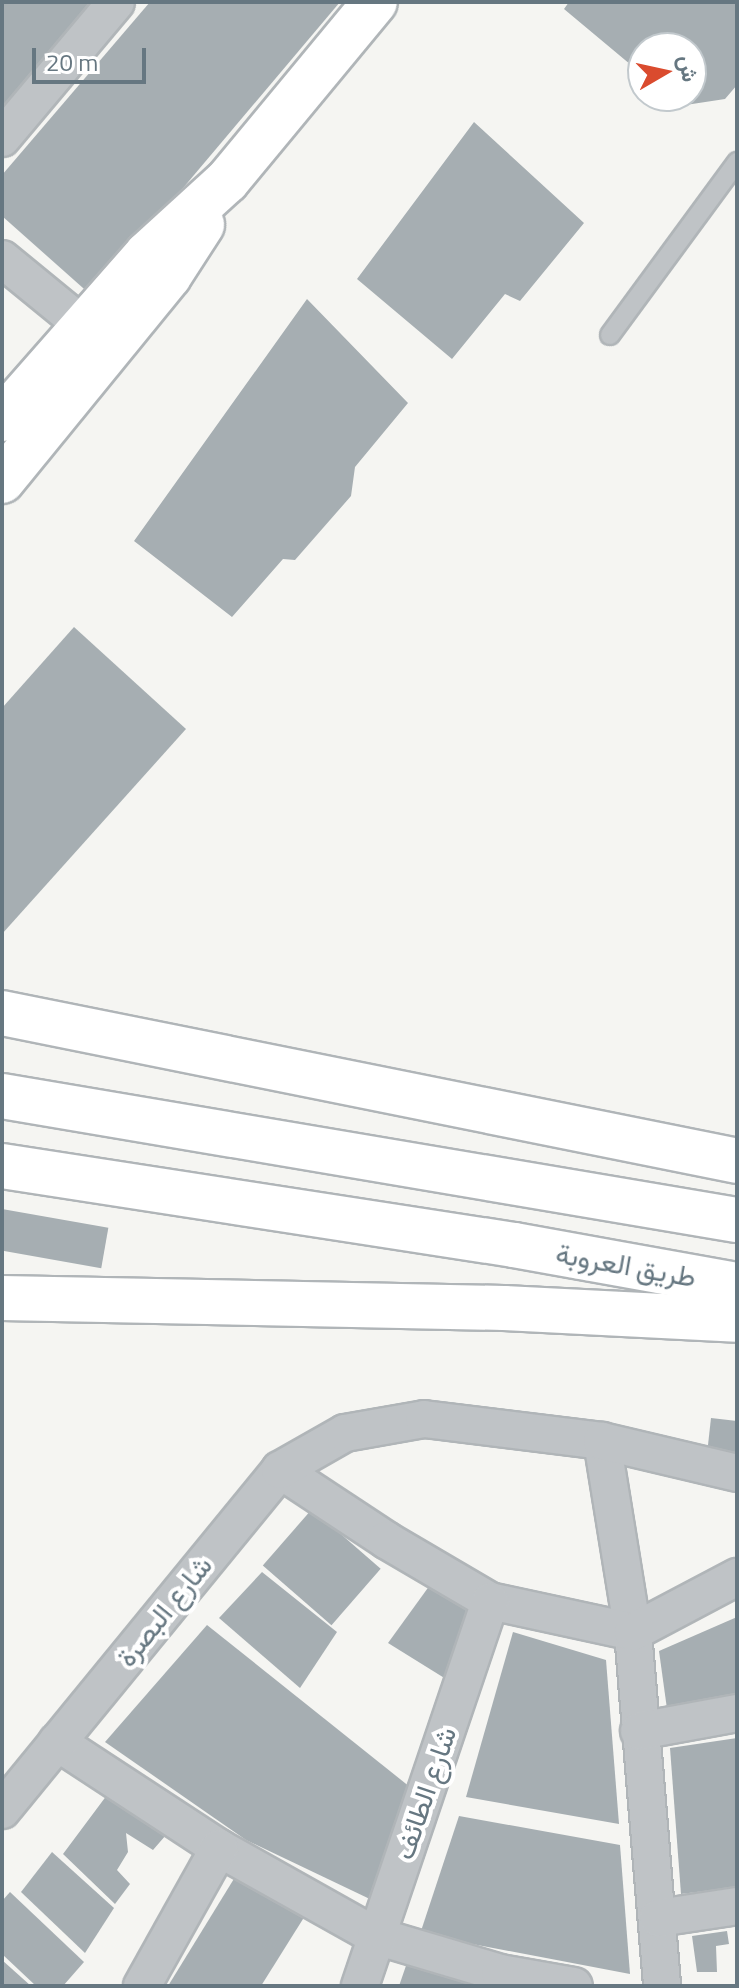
<!DOCTYPE html>
<html>
<head>
<meta charset="utf-8">
<style>
	body { margin:0 }
	#map { position:relative; width:739px; height:1988px; overflow:hidden; background:#f5f5f2; font-family:"Titillium Web",Vazirmatn,sans-serif }
	div>[style] { position:absolute }
	.building>* { inset:0; background:#a6aeb2; transform-origin:0 0 }
	.roads { filter:drop-shadow(2px 0 #b0b5b8) drop-shadow(-2px 0 #b0b5b8) drop-shadow(0 2px #b0b5b8) drop-shadow(0 -2px #b0b5b8) }
	.lane>* { height:18px; margin:-9px; padding:0 9px; transform-origin:9px; border-radius:9px; background:#bfc3c6 }
	.street>* { height:36px; margin:-18px; padding:0 18px; transform-origin:18px; border-radius:18px; background:#bfc3c6 }
	.primary>* { height:44px; margin:-22px; padding:0 22px; transform-origin:22px; border-radius:22px; background:#fff }
	.highway>* { height:44px; margin:-22px; padding:0 22px; transform-origin:22px; border-radius:22px; background:#fff }
	span { translate:-50% -50%; white-space:nowrap; text-align:center; line-height:1.15; -webkit-text-stroke:8px #fff; paint-order:stroke }
	.street-label { font-size:28px; color:#667781 }
	.frame { position:absolute; inset:0; border:4px solid #667781; pointer-events:none }
	.north { position:absolute; left:627px; top:32px; width:80px; height:80px; box-sizing:border-box; background:#fff; border:2px solid #c2c9cd; border-radius:50%; rotate:81deg; font-size:22px; font-weight:700; line-height:32px; text-align:center; color:#667781 }
	.north::after { content:''; display:block; margin:auto; width:28px; height:36px; background:#da4b2e; clip-path:polygon(50% 0,100% 100%,50% 72%,0 100%) }
	.scale { position:absolute; left:32px; top:48px; width:114px; height:36px; box-sizing:border-box; border:4px solid #667781; border-top:0; padding-left:10px; font-size:24px; line-height:28px; white-space:nowrap; color:#667781; -webkit-text-stroke:6px #fff; paint-order:stroke }
</style>
</head>
<body>
<div id="map">
	<div class="building">
		<i style="clip-path:polygon(2px 2px,109px 2px,2px 129px)"></i>
		<i style="clip-path:polygon(150px 2px,340px 2px,92px 296px,2px 216px,2px 175px)"></i>
		<i style="clip-path:polygon(569px 2px,737px 2px,737px 85px,725px 99px,679px 106px,667px 96px,691px 96px,691px 48px,643px 48px,643px 75px,564px 9px)"></i>
		<i style="clip-path:polygon(474px 122px,584px 223px,520px 301px,505px 294px,452px 359px,357px 279px)"></i>
		<i style="clip-path:polygon(307px 299px,408px 403px,355px 467px,351px 496px,295px 560px,283px 559px,232px 617px,134px 541px)"></i>
		<i style="clip-path:polygon(74px 627px,186px 729px,2px 934px,2px 708px)"></i>
		<i style="left:2px;top:1209px;width:108px;height:41px;rotate:10deg"></i>
		<i style="clip-path:polygon(711px 1418px,737px 1421px,737px 1457px,707px 1454px)"></i>
		<i style="left:312px;top:1509px;width:91px;height:75px;rotate:41deg"></i>
		<i style="clip-path:polygon(262px 1572px,337px 1632px,300px 1688px,219px 1618px)"></i>
		<i style="clip-path:polygon(430px 1585px,480px 1612px,454px 1684px,388px 1643px)"></i>
		<i style="clip-path:polygon(737px 1617px,737px 1699px,667px 1709px,659px 1651px)"></i>
		<i style="clip-path:polygon(207px 1625px,415px 1791px,374px 1901px,246px 1840px,105px 1742px)"></i>
		<i style="clip-path:polygon(513px 1632px,606px 1660px,619px 1824px,466px 1797px)"></i>
		<i style="clip-path:polygon(737px 1738px,737px 1887px,681px 1894px,670px 1748px)"></i>
		<i style="clip-path:polygon(107px 1795px,166px 1835px,153px 1850px,126px 1833px,128px 1852px,117px 1870px,130px 1884px,115px 1904px,63px 1854px)"></i>
		<i style="clip-path:polygon(459px 1816px,620px 1845px,630px 1974px,420px 1934px)"></i>
		<i style="clip-path:polygon(52px 1852px,114px 1908px,85px 1953px,21px 1892px)"></i>
		<i style="clip-path:polygon(240px 1869px,308px 1911px,261px 1986px,168px 1986px)"></i>
		<i style="clip-path:polygon(10px 1892px,84px 1962px,63px 1986px,36px 1986px,2px 1954px,2px 1901px)"></i>
		<i style="clip-path:polygon(727px 1931px,729px 1944px,716px 1946px,717px 1972px,697px 1972px,692px 1936px)"></i>
		<i style="clip-path:polygon(409px 1957px,495px 1986px,399px 1986px)"></i>
		<i style="clip-path:polygon(2px 1960px,31px 1986px,2px 1986px)"></i>
	</div>
	<div class="roads">
		<div class="lane">
			<i style="left:610px;top:335px;width:215px;rotate:-53.7deg"></i>
		</div>
		<div class="street">
			<i style="left:2px;top:138px;width:177px;rotate:-50deg"></i>
			<i style="left:2px;top:259px;width:106px;rotate:39.3deg"></i>
			<i style="left:602px;top:1441px;width:193px;rotate:80.8deg"></i>
			<i style="left:633px;top:1632px;width:355px;rotate:85.3deg"></i>
			<i style="left:280px;top:1470px;width:127px;rotate:33.4deg"></i>
			<i style="left:386px;top:1540px;width:121px;rotate:30.4deg"></i>
			<i style="left:490px;top:1601px;width:146px;rotate:12.2deg"></i>
			<i style="left:633px;top:1632px;width:118px;rotate:-27.9deg"></i>
			<i style="left:639px;top:1731px;width:100px;rotate:-10.4deg"></i>
			<i style="left:57px;top:1742px;width:194px;rotate:33.2deg"></i>
			<i style="left:219px;top:1848px;width:180px;rotate:29.3deg"></i>
			<i style="left:376px;top:1936px;width:129px;rotate:16.6deg"></i>
			<i style="left:500px;top:1973px;width:75px;rotate:10deg"></i>
			<i style="left:2px;top:1810px;width:439px;rotate:-50.7deg"></i>
			<i style="left:280px;top:1470px;width:75px;rotate:-29.6deg"></i>
			<i style="left:345px;top:1433px;width:80px;rotate:-10deg"></i>
			<i style="left:424px;top:1419px;width:179px;rotate:7deg"></i>
			<i style="left:602px;top:1441px;width:139px;rotate:13.3deg"></i>
			<i style="left:658px;top:1918px;width:80px;rotate:-8.6deg"></i>
			<i style="left:142px;top:1986px;width:158px;rotate:-60.8deg"></i>
			<i style="left:360px;top:1986px;width:406px;rotate:-71.3deg"></i>
		</div>
		<div class="primary">
			<i style="left:2px;top:419px;width:220px;rotate:-48.7deg"></i>
			<i style="left:147px;top:254px;width:108px;rotate:-42.4deg"></i>
			<i style="left:227px;top:181px;width:232px;rotate:-50.4deg"></i>
			<i style="left:2px;top:481px;width:264px;rotate:-50.8deg"></i>
			<i style="left:169px;top:276px;width:61px;rotate:-57.1deg"></i>
		</div>
		<div class="highway">
			<i style="left:2px;top:1013px;width:750px;rotate:11.38deg"></i>
			<i style="left:2px;top:1096px;width:745px;rotate:9.58deg"></i>
			<i style="left:2px;top:1166px;width:518px;rotate:8.77deg"></i>
			<i style="left:514px;top:1245px;width:227px;rotate:10.2deg"></i>
			<i style="left:2px;top:1298px;width:502px;rotate:1.14deg"></i>
			<i style="left:504px;top:1308px;width:233px;rotate:2.9deg"></i>
		</div>
	</div>
	<div class="street-label">
		<span style="left:626px;top:1265px;rotate:10deg">طريق العروبة</span>
		<span style="left:164px;top:1611px;rotate:-51deg">شارع البصرة</span>
		<span style="left:425px;top:1793px;rotate:-71deg">شارع الطائف</span>
	</div>
	<div class="frame"></div>
	<div class="north">ش</div>
	<div class="scale">20 m</div>
</div>
</body>
</html>
